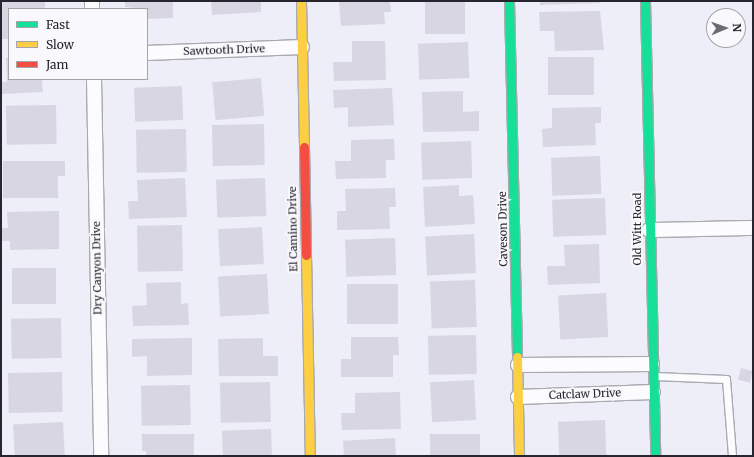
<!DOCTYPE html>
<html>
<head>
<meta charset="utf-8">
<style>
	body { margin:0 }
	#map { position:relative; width:754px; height:457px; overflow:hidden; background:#eeeef8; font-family:Merriweather,serif }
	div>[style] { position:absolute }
	.building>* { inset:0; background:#d7d6e2; transform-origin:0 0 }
	.roads { filter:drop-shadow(1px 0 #a9a9b0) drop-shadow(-1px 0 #a9a9b0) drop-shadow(0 1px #a9a9b0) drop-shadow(0 -1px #a9a9b0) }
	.lane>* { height:7px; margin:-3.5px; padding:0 3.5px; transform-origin:3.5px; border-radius:3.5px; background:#fcfcfe }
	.street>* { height:14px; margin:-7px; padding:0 7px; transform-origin:7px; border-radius:7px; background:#fcfcfe }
	.fast>* { height:9px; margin:-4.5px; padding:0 4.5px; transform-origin:4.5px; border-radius:4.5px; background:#16e098 }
	.slow>* { height:9px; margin:-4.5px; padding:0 4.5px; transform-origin:4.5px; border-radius:4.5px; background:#ffcf43 }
	.jam>* { height:9px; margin:-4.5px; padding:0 4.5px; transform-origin:4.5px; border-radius:4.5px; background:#f24e42 }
	span { translate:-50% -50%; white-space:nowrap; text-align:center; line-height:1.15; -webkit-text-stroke:4px #f9f8fc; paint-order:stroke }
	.street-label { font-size:11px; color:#27262e }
	.frame { position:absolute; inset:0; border:2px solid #27262e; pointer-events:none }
	.legend { position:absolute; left:8px; top:8px; width:140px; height:72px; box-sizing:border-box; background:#f9f8fc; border:1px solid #a5a4aa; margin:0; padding:5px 7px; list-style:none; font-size:12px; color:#27262e }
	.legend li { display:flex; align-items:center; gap:8px; height:20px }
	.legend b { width:20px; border:1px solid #a5a4aa }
	.north { position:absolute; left:706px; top:8px; width:40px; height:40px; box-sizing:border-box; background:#f9f8fc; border:1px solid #a5a4aa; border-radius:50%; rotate:88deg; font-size:11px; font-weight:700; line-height:16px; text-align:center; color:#27262e }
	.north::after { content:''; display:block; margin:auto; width:14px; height:18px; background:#6d6c75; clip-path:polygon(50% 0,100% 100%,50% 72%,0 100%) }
</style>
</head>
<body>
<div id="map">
	<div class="building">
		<i style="clip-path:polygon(1px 1px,45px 1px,45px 9px,9px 9px,9px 39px,1px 39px)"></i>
		<i style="clip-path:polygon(125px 1px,173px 1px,173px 18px,147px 19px,147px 9px,125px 7px)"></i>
		<i style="clip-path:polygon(211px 1px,261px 1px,261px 12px,212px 15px)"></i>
		<i style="clip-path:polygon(339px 1px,390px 1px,391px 12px,384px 12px,385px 24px,341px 26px)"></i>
		<i style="left:425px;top:1px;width:40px;height:33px"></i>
		<i style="clip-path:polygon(540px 1px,600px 1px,600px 3px,540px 5px)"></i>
		<i style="clip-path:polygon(600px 11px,604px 50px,555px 51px,554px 31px,540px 31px,539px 12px)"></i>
		<i style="clip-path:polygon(352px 41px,385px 41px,386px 80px,334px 81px,333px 62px,352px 62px)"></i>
		<i style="left:468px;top:42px;width:36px;height:50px;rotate:88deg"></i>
		<i style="left:594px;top:57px;width:38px;height:46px;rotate:90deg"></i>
		<i style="clip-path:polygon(6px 58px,9px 58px,9px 79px,42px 79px,43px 92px,2px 94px,1px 82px,7px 82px)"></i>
		<i style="left:261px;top:78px;width:38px;height:49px;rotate:85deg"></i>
		<i style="left:182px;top:86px;width:34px;height:48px;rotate:88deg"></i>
		<i style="clip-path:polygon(392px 88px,394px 125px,348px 127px,348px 107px,334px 108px,333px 90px)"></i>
		<i style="clip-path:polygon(463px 91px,463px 112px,479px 111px,479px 131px,423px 132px,422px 92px)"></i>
		<i style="left:56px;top:105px;width:39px;height:50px;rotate:89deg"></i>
		<i style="clip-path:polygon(601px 107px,601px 123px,595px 123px,596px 145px,543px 147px,542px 129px,552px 128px,552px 108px)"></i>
		<i style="left:264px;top:124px;width:41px;height:52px;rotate:89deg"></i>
		<i style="left:186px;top:129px;width:43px;height:50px;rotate:89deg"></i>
		<i style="clip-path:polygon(394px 139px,395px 160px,386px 160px,386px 178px,336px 179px,335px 161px,351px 161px,351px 140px)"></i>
		<i style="left:471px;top:141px;width:37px;height:50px;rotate:88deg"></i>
		<i style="left:600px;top:156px;width:38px;height:49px;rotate:88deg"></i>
		<i style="clip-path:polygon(3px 161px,65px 161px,65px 176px,58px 176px,58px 198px,3px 198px)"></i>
		<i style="clip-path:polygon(185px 178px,187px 217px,129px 219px,128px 201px,138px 201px,137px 180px)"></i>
		<i style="left:265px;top:178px;width:38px;height:49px;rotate:88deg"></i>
		<i style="clip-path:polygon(459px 185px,459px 196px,473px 195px,475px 224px,425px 227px,423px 187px)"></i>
		<i style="clip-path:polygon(395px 188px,396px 207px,389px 207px,390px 229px,337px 230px,337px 211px,346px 211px,345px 189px)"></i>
		<i style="left:605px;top:198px;width:37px;height:53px;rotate:88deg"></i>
		<i style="clip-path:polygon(59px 211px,59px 249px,10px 250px,10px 241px,1px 241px,1px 228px,8px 228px,7px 212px)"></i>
		<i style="left:182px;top:225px;width:46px;height:45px;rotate:89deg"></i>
		<i style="left:262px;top:227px;width:37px;height:44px;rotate:87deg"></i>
		<i style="left:474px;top:234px;width:39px;height:49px;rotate:87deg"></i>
		<i style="left:395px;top:238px;width:37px;height:50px;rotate:88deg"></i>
		<i style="clip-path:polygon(599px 244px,600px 283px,548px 285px,547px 266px,565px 266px,564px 245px)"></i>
		<i style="left:56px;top:268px;width:36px;height:44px;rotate:90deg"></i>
		<i style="left:267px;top:274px;width:40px;height:49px;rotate:87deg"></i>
		<i style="left:475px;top:280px;width:47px;height:45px;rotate:88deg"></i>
		<i style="clip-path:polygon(181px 282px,181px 304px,188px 303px,189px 325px,133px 326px,132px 306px,147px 305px,146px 283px)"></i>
		<i style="left:347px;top:284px;width:51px;height:40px"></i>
		<i style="left:606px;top:293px;width:44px;height:48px;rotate:87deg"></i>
		<i style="left:61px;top:318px;width:40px;height:50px;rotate:89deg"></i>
		<i style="left:476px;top:335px;width:39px;height:48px;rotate:89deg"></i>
		<i style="clip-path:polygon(351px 337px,398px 337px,399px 355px,393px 355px,393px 377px,341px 377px,341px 359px,351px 359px)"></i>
		<i style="clip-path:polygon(192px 338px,192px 375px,147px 376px,147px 356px,132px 357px,132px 339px)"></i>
		<i style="clip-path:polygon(263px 338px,263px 356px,278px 356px,278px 376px,219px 376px,218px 339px)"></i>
		<i style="left:741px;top:368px;width:12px;height:12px;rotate:14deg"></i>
		<i style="left:62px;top:372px;width:40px;height:54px;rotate:89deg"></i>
		<i style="left:474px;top:380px;width:40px;height:44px;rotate:87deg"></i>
		<i style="left:270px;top:382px;width:40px;height:50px;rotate:89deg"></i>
		<i style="left:190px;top:385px;width:40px;height:49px;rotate:89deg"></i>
		<i style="clip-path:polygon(400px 392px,401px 429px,342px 430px,341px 413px,355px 413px,355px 393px)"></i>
		<i style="left:605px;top:420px;width:36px;height:47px;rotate:88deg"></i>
		<i style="left:63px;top:422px;width:34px;height:50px;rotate:87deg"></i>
		<i style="left:271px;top:429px;width:27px;height:49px;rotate:88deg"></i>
		<i style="clip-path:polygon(142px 434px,194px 434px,194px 456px,146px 456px,146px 451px,142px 451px)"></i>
		<i style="left:430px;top:434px;width:50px;height:22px"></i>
		<i style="left:395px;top:438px;width:18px;height:52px;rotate:87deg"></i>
	</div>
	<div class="roads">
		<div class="lane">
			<i style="left:655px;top:376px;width:71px;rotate:2.4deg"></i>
			<i style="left:726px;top:379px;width:77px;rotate:85.5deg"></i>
		</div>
		<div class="street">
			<i style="left:92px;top:1px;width:8px;rotate:90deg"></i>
			<i style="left:147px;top:53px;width:155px;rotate:-2.2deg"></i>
			<i style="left:94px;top:79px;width:377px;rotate:88.9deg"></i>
			<i style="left:649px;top:230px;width:104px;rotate:-1.1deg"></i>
			<i style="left:518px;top:365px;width:134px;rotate:-0.4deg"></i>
			<i style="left:518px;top:397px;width:135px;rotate:-2.1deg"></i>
		</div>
		<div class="fast">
			<i style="left:509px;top:1px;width:356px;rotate:88.7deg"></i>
			<i style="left:645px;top:1px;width:455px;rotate:88.7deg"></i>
		</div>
		<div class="slow">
			<i style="left:301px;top:1px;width:146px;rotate:88.8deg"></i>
			<i style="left:306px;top:255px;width:201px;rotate:88.9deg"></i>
			<i style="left:517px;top:357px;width:99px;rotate:88.8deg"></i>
		</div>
		<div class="jam">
			<i style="left:304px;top:147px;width:108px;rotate:88.9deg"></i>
		</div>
	</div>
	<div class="street-label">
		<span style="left:224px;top:50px;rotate:-2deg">Sawtooth Drive</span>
		<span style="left:293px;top:229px;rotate:-91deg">El Camino Drive</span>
		<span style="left:503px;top:229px;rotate:-91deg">Caveson Drive</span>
		<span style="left:637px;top:229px;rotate:-90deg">Old Witt Road</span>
		<span style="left:97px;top:268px;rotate:-91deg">Dry Canyon Drive</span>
		<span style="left:585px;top:394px;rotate:-2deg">Catclaw Drive</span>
	</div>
	<div class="frame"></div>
	<ul class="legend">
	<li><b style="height:5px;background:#16e098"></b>Fast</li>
	<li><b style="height:5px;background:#ffcf43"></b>Slow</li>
	<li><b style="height:5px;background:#f24e42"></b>Jam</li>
	</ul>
	<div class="north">N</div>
</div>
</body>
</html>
